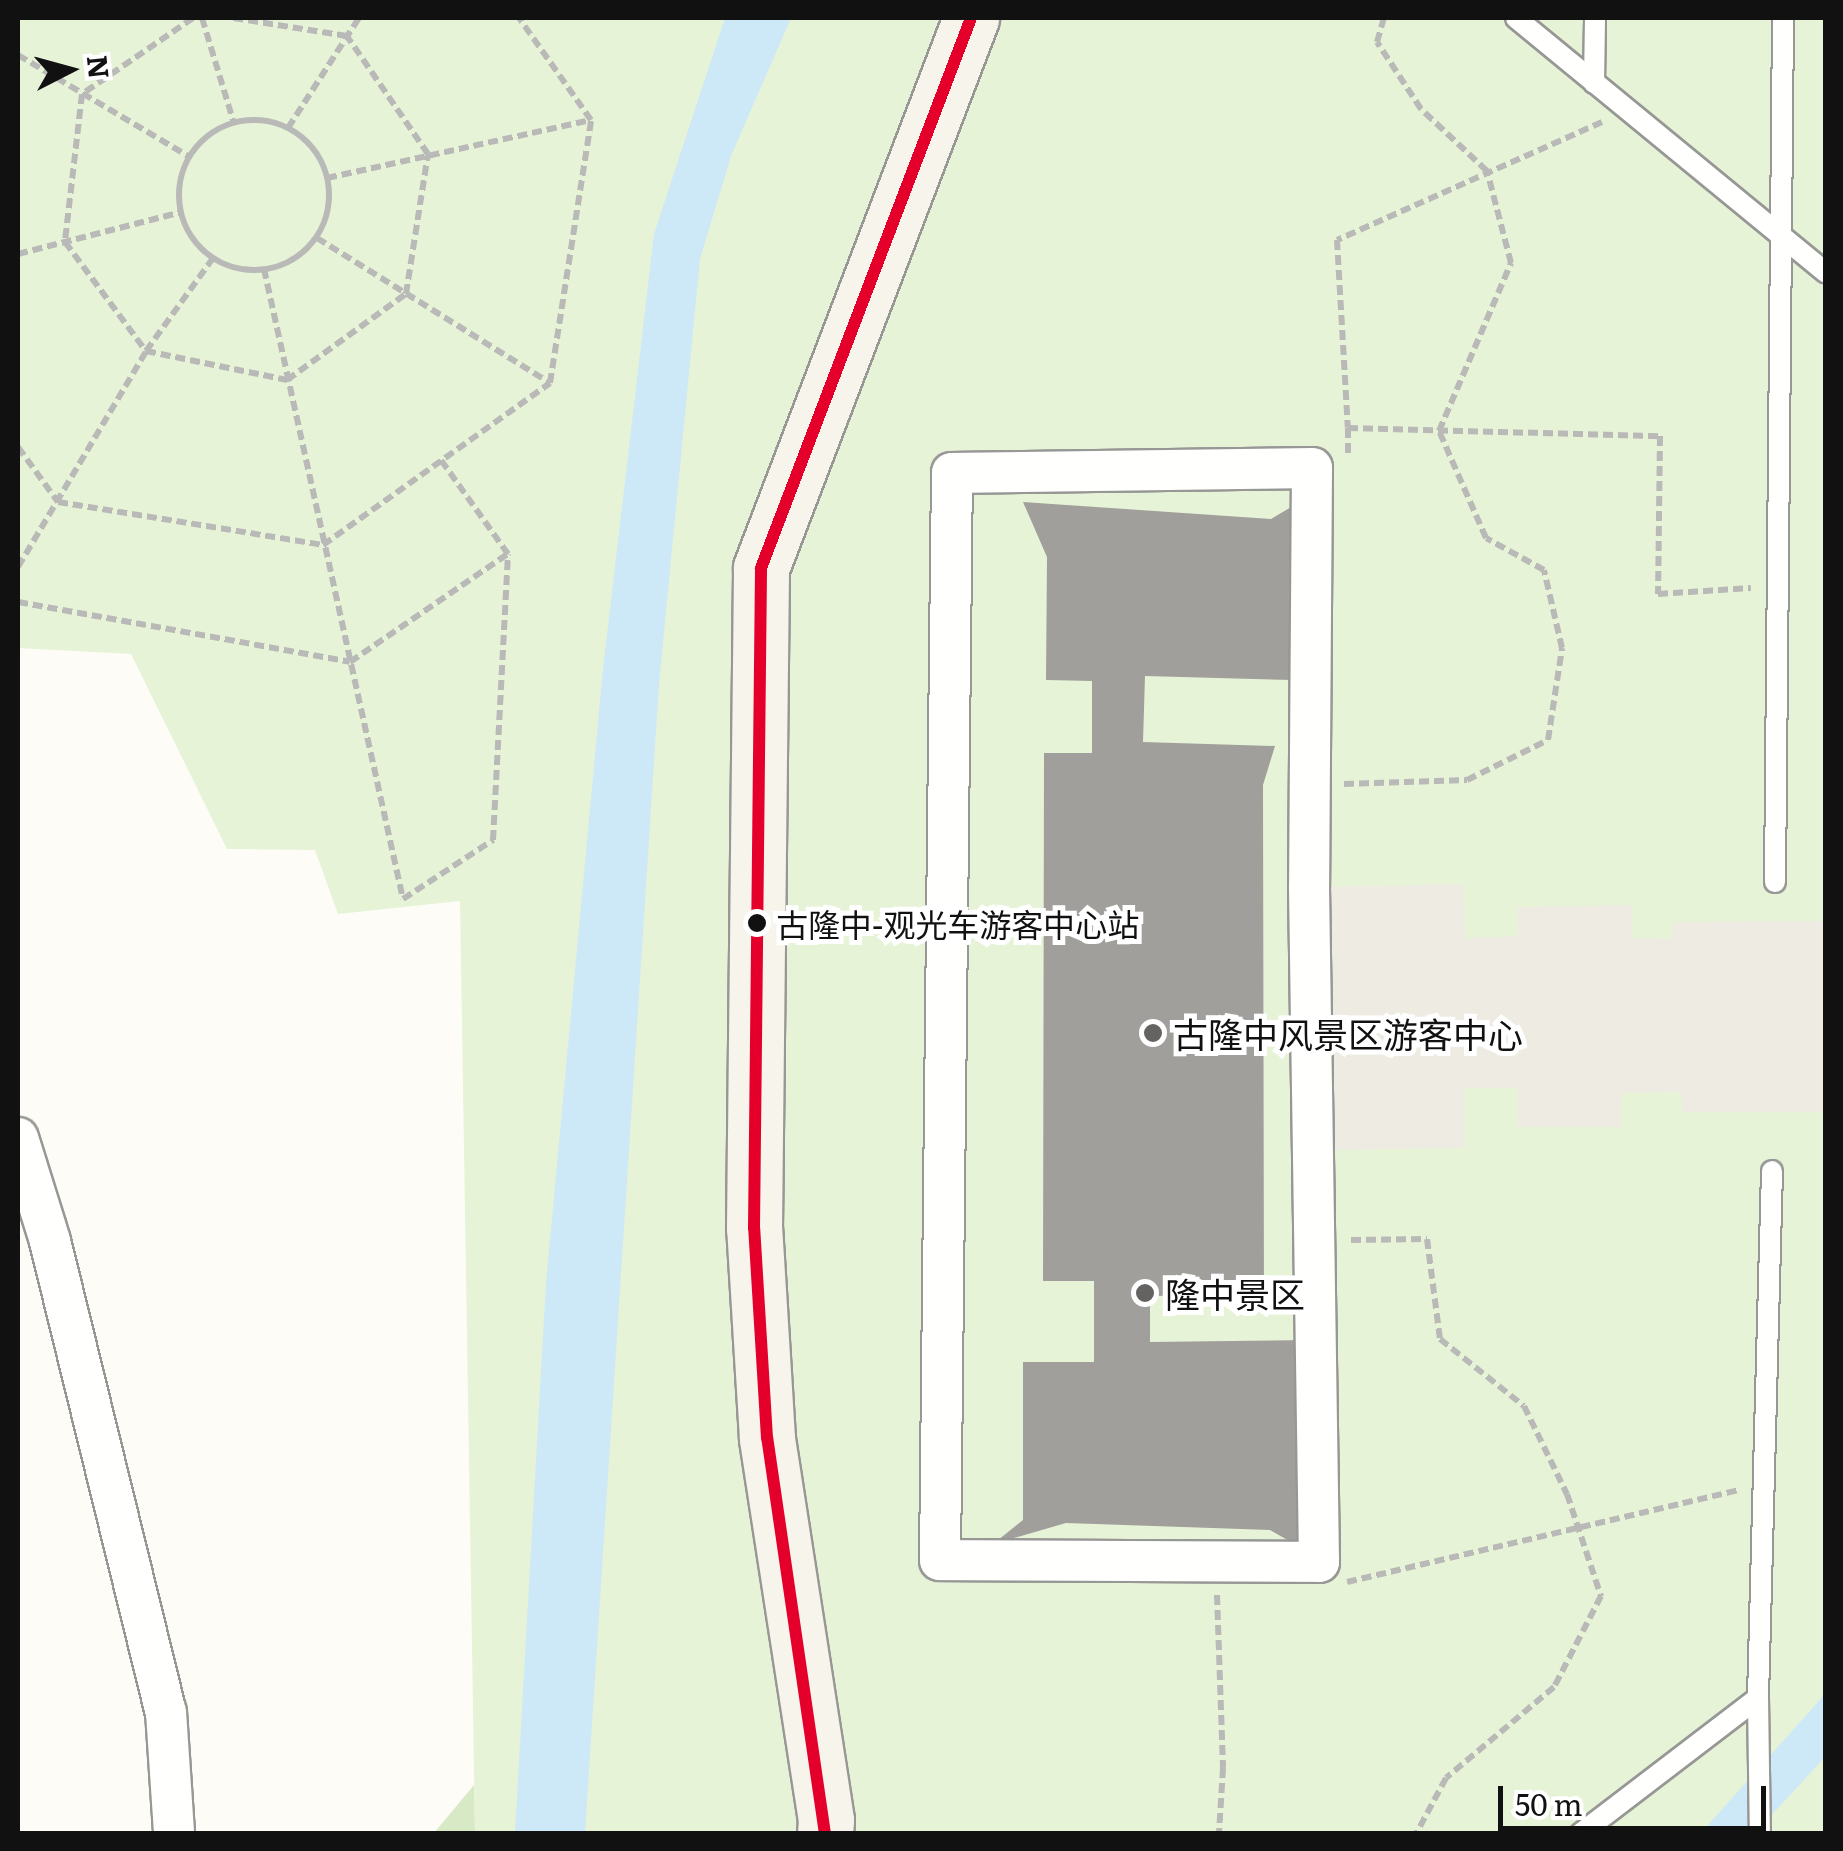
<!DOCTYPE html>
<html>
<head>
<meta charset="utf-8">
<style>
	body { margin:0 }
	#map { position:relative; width:1843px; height:1851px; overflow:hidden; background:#fdfcf7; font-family:Literata,"Noto Sans SC",serif }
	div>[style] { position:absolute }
	.green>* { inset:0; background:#e7f3d7 }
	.forest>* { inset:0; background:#d8eac5 }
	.plaza>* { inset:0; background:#edebe2 }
	.water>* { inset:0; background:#cde8f7 }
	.building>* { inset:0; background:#a19f9c }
	.path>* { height:6px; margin-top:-3px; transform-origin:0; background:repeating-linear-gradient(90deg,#b9b9b8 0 10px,transparent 0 15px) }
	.path>.ring { margin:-3px; padding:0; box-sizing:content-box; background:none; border:6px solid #b9b9b8; border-radius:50% }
	.roads { filter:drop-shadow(2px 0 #979795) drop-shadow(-2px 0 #979795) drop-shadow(0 2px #979795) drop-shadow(0 -2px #979795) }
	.lane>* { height:20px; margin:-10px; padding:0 10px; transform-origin:10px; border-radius:10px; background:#fffffe }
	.street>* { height:40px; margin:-20px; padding:0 20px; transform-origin:20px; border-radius:20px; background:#fffffe }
	.secondary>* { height:55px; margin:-27.5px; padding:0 27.5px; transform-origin:27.5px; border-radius:27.5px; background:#f6f4eb }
	.bus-1>* { height:12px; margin:-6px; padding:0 6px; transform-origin:6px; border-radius:6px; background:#e4002b }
	.dots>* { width:28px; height:28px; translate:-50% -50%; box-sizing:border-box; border:5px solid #fff; border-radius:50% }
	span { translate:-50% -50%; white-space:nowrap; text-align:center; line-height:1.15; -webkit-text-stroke:10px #fff; paint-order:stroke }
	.bus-label { font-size:32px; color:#111 }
	.left { translate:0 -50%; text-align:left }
	.poi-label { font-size:35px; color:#111 }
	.frame { position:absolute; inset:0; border:20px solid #111; pointer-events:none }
	.north { position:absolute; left:20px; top:20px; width:100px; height:100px; -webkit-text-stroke:8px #fff; paint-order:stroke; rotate:84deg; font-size:28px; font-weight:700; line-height:40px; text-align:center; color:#111 }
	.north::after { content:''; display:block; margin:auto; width:35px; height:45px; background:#111; clip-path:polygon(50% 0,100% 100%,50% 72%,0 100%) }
	.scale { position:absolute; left:1498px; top:1786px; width:268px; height:45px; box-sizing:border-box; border:5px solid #111; border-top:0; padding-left:12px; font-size:30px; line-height:35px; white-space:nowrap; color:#111; -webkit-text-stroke:8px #fff; paint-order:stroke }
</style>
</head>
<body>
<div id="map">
	<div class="green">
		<i style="clip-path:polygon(18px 18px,1825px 18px,1825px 1833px,475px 1833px,460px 901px,338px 914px,315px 850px,227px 849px,131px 654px,18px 648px)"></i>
	</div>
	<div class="forest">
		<i style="clip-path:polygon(474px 1785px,475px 1833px,434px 1833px)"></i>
	</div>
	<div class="plaza">
		<i style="clip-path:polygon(1463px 884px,1466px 938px,1518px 936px,1517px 907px,1632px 905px,1633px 938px,1672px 939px,1673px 922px,1825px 921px,1825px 1112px,1683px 1112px,1681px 1092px,1622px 1093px,1621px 1127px,1518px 1127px,1517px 1088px,1465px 1088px,1465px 1148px,1315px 1150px,1309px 887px)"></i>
	</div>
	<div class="water">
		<i style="clip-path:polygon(725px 18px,791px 18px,731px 156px,700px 259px,659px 684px,585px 1833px,515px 1833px,546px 1283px,603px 669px,654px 234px)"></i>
		<i style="clip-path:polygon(1825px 1694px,1825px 1757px,1755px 1833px,1700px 1834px)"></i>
	</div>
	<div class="building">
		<i style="clip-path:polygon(1308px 497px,1292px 680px,1145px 676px,1143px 742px,1275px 746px,1263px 785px,1264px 1310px,1240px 1295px,1150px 1296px,1150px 1342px,1309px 1340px,1312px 1554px,1270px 1530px,1066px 1523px,993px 1544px,1023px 1520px,1023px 1362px,1094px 1362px,1094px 1281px,1043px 1281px,1044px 753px,1092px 753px,1092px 681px,1046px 680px,1047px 557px,1023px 502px,1271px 519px)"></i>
	</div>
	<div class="path">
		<i style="left:193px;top:18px;width:135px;rotate:145.6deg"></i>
		<i style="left:82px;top:94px;width:149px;rotate:96.6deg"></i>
		<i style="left:65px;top:242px;width:136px;rotate:53.4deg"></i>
		<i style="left:146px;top:351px;width:144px;rotate:11.6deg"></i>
		<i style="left:287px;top:380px;width:147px;rotate:-35.9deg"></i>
		<i style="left:406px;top:294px;width:142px;rotate:-81.1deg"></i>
		<i style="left:428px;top:154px;width:143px;rotate:-124.5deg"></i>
		<i style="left:347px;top:36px;width:115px;rotate:-171deg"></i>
		<i style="left:202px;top:18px;width:110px;rotate:73.1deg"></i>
		<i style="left:18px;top:55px;width:198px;rotate:30.7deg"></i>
		<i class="ring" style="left:179px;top:120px;width:144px;height:144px"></i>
		<i style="left:1602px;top:122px;width:290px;rotate:156deg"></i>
		<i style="left:1337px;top:240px;width:188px;rotate:86.7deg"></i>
		<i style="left:1348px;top:428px;width:312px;rotate:1.5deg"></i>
		<i style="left:1660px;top:436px;width:158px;rotate:90.7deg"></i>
		<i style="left:1658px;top:594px;width:93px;rotate:-3.7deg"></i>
		<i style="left:288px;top:128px;width:131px;rotate:-57.2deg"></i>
		<i style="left:327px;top:178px;width:270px;rotate:-12.4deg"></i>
		<i style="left:317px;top:238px;width:274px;rotate:31.9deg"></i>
		<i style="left:18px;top:254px;width:168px;rotate:-14.4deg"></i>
		<i style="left:264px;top:269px;width:645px;rotate:77.56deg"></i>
		<i style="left:403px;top:899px;width:108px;rotate:-33.2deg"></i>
		<i style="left:493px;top:840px;width:286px;rotate:-87deg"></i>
		<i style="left:1348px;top:428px;width:29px;rotate:90deg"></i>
		<i style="left:18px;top:447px;width:68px;rotate:54deg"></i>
		<i style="left:58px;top:502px;width:268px;rotate:9.2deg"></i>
		<i style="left:323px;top:545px;width:279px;rotate:-35.5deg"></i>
		<i style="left:550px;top:383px;width:266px;rotate:-81.1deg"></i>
		<i style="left:591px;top:120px;width:125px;rotate:-125.2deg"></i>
		<i style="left:18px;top:567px;width:251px;rotate:-59.3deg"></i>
		<i style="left:146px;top:351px;width:115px;rotate:-54.2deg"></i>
		<i style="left:18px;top:602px;width:337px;rotate:10.2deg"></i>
		<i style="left:350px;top:662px;width:191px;rotate:-34.4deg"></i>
		<i style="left:508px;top:554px;width:115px;rotate:-125.5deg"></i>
		<i style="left:1344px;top:784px;width:123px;rotate:-1.9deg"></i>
		<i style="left:1467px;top:780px;width:90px;rotate:-26.3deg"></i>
		<i style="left:1548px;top:740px;width:93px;rotate:-81.3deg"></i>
		<i style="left:1562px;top:648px;width:80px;rotate:-103deg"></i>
		<i style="left:1544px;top:570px;width:66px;rotate:-151.1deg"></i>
		<i style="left:1486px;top:538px;width:117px;rotate:-113.7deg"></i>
		<i style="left:1439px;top:431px;width:183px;rotate:-66.8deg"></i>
		<i style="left:1511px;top:263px;width:95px;rotate:-104.6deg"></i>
		<i style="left:1487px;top:171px;width:91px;rotate:-136.8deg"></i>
		<i style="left:1421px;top:109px;width:80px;rotate:-123.3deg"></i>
		<i style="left:1377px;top:42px;width:25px;rotate:-74deg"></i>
		<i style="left:1351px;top:1240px;width:76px;rotate:-0.8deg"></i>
		<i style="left:1427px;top:1239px;width:101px;rotate:82.6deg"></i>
		<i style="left:1440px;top:1339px;width:107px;rotate:38.6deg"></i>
		<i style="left:1524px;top:1406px;width:98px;rotate:64deg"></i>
		<i style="left:1567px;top:1494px;width:108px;rotate:71.6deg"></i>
		<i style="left:1601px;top:1596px;width:102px;rotate:117.3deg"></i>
		<i style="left:1554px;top:1687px;width:141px;rotate:139.9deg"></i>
		<i style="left:1446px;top:1778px;width:64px;rotate:118.2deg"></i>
		<i style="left:1347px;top:1582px;width:402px;rotate:-13.2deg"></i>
		<i style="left:1217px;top:1595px;width:173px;rotate:88deg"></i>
		<i style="left:1223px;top:1768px;width:66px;rotate:93.5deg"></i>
	</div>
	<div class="roads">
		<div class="lane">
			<i style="left:1516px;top:18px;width:401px;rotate:39.4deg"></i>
			<i style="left:1594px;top:83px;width:65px;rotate:-89.1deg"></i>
			<i style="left:1775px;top:882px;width:864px;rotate:-89.47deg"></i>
			<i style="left:1758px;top:1698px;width:136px;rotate:89.2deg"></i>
			<i style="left:1580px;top:1834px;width:224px;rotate:-37.4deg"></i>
			<i style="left:1758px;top:1698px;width:527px;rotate:-88.48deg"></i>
		</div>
		<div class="street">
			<i style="left:1312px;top:468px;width:419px;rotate:90.4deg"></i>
			<i style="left:1309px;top:887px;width:675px;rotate:89.15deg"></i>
			<i style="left:1319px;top:1562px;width:379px;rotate:-179.7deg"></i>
			<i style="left:940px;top:1560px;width:1087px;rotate:-89.37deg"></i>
			<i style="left:952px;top:473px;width:360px;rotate:-0.8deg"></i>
			<i style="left:18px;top:1138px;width:108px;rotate:72.7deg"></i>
			<i style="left:50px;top:1241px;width:485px;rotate:76.2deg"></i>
			<i style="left:166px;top:1712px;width:122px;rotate:86.2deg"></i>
		</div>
		<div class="secondary">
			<i style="left:825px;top:1834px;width:14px;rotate:-86deg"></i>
			<i style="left:826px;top:1820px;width:387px;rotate:-98.8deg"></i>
			<i style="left:767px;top:1438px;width:210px;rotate:-93.5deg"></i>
			<i style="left:754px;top:1228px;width:660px;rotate:-89.39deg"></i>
			<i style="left:761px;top:568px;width:589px;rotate:-69.1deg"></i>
		</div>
	</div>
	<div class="bus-1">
		<i style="left:825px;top:1834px;width:400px;rotate:-98.3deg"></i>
		<i style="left:767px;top:1438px;width:210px;rotate:-93.5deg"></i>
		<i style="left:754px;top:1228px;width:660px;rotate:-89.39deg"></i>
		<i style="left:761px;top:568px;width:589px;rotate:-69.1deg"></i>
	</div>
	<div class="dots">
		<i style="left:757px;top:923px;background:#111"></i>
		<i style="left:1153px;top:1033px;background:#646362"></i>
		<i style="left:1145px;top:1293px;background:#646362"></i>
	</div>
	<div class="bus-label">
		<span class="left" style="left:776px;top:923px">古隆中-观光车游客中心站</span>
	</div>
	<div class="poi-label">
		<span class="left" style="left:1173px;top:1033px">古隆中风景区游客中心</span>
		<span class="left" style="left:1165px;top:1293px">隆中景区</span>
	</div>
	<div class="frame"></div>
	<div class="north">N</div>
	<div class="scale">50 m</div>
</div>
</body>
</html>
